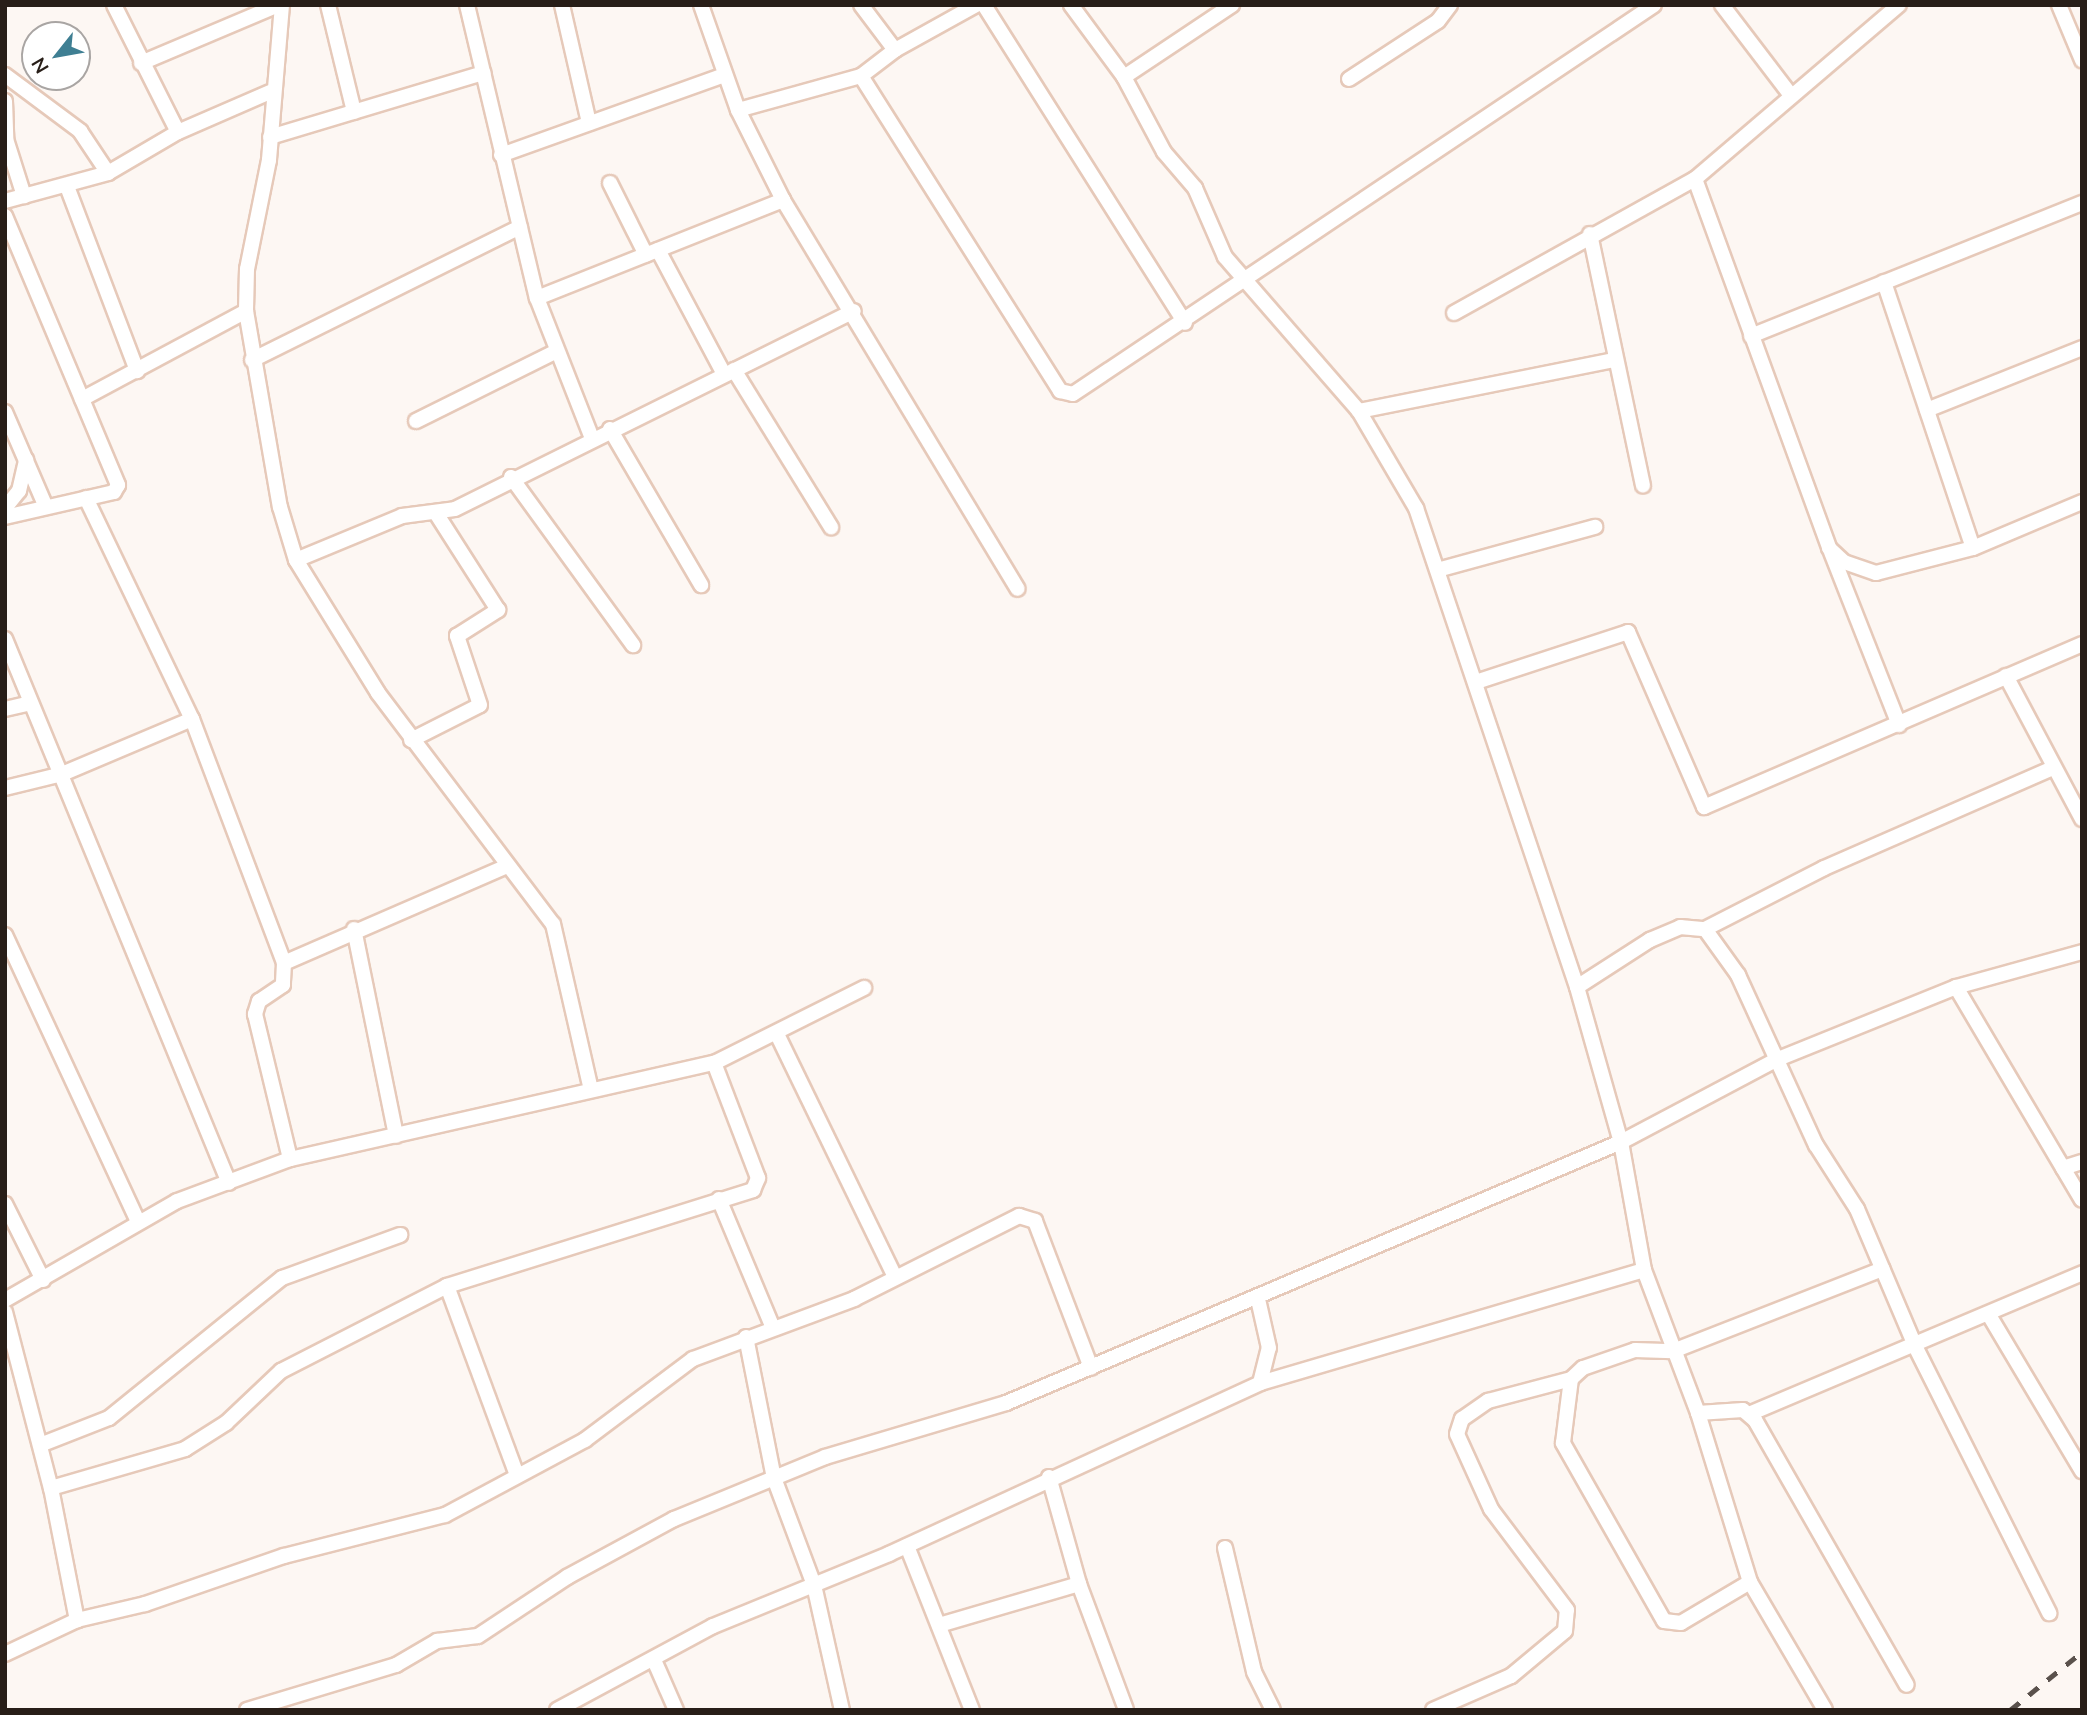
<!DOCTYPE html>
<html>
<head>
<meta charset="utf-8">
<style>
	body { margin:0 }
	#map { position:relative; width:2087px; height:1715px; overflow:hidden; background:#fdf7f3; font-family:Mulish,sans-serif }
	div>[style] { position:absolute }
	.roads { filter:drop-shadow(2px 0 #e6c9b9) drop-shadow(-2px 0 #e6c9b9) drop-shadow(0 2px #e6c9b9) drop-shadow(0 -2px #e6c9b9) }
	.street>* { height:14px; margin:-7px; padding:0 7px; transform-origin:7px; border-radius:7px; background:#fff }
	.rail>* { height:4.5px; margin-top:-2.25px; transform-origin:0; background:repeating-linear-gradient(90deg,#5a514c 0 12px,transparent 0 24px) }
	span { translate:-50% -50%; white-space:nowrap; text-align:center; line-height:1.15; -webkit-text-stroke:7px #fff; paint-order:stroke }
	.frame { position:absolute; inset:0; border:7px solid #281e18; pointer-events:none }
	.north { position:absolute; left:21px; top:21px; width:70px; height:70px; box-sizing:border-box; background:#fff; border:2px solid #a9a5a3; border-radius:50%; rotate:239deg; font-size:19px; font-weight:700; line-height:28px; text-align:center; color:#281e18 }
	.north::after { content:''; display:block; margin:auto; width:24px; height:32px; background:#3f7f93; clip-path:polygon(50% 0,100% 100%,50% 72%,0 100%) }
</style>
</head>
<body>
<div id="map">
	<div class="roads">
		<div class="street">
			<i style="left:114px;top:5px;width:142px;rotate:63.3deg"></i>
			<i style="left:282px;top:5px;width:156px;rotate:94.8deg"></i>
			<i style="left:269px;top:160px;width:111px;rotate:101.4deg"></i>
			<i style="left:247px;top:269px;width:42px;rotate:91.4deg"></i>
			<i style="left:246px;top:311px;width:199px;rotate:80.2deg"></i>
			<i style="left:280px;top:507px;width:55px;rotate:73.2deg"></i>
			<i style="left:296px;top:560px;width:156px;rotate:58.3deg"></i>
			<i style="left:378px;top:693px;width:290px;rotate:52.9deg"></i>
			<i style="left:553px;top:924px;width:166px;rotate:77.1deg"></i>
			<i style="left:328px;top:5px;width:110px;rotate:76.3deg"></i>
			<i style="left:467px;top:5px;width:301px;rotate:76.6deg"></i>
			<i style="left:537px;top:298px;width:150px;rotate:68.6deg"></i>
			<i style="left:562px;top:5px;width:121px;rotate:77.1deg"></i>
			<i style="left:701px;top:5px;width:111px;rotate:70.6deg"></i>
			<i style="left:738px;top:110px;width:101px;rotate:63.4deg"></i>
			<i style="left:783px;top:200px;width:454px;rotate:58.9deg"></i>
			<i style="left:984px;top:5px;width:376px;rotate:57.7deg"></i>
			<i style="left:1071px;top:5px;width:89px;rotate:53.6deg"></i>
			<i style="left:1124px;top:77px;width:85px;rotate:61.9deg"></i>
			<i style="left:1164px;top:152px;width:48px;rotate:49.3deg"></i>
			<i style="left:1195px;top:188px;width:75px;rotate:66.5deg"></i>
			<i style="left:1225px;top:257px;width:204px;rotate:49deg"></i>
			<i style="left:1359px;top:411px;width:113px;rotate:59.6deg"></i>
			<i style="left:1416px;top:508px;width:505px;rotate:71.42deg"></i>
			<i style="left:1577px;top:987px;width:161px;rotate:74.2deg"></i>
			<i style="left:1621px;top:1142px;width:130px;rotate:79.8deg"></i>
			<i style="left:1644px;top:1270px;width:400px;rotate:163.6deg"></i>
			<i style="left:1722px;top:5px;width:111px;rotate:52.7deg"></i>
			<i style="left:2059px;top:5px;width:60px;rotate:67.3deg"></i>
			<i style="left:895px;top:50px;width:93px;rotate:-29.1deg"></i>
			<i style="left:141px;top:63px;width:149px;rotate:-22.9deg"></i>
			<i style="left:5px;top:75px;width:94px;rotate:36.7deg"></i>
			<i style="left:80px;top:131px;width:50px;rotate:56.3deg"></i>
			<i style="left:861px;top:76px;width:43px;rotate:-37.4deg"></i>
			<i style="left:895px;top:50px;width:56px;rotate:-127.1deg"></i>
			<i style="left:1124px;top:77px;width:130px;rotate:-33.7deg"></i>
			<i style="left:1349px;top:79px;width:106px;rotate:-33.1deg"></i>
			<i style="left:1438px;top:21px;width:20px;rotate:-53deg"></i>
			<i style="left:5px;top:101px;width:38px;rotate:88deg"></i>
			<i style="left:6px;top:139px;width:60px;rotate:72.5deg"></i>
			<i style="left:738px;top:110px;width:128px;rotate:-15.5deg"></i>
			<i style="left:861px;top:76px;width:373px;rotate:57.7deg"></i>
			<i style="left:1060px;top:391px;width:13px;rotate:13deg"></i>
			<i style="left:1073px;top:394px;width:699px;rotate:-33.8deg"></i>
			<i style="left:270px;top:137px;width:223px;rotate:-16.7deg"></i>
			<i style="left:501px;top:155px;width:237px;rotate:-19.7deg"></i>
			<i style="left:1695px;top:179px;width:393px;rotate:70deg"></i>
			<i style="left:1829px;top:548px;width:21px;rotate:43deg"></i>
			<i style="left:1844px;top:562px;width:34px;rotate:19deg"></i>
			<i style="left:1876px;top:573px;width:100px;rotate:-14.5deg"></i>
			<i style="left:1973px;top:548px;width:118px;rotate:-22.9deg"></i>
			<i style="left:610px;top:183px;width:80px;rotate:63.4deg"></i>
			<i style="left:68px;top:189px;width:195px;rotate:69.2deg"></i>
			<i style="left:5px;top:201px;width:107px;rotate:-15.2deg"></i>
			<i style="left:108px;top:173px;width:81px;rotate:-30.4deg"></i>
			<i style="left:178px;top:132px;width:100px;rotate:-23.5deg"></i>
			<i style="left:5px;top:216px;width:292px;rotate:67.2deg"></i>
			<i style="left:118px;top:485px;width:8px;rotate:120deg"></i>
			<i style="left:114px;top:492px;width:112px;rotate:167.1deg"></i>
			<i style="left:1590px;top:234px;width:257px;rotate:78.1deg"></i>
			<i style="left:658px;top:250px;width:140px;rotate:62deg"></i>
			<i style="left:1884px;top:282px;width:280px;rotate:71.5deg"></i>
			<i style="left:537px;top:298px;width:265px;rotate:-21.7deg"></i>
			<i style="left:1454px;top:313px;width:276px;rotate:-29.1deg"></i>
			<i style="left:1695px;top:179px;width:268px;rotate:-40.5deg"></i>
			<i style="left:1751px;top:336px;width:357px;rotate:-21.9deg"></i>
			<i style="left:252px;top:360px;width:299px;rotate:-26.4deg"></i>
			<i style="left:734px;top:370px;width:185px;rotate:58.3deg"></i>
			<i style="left:82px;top:399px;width:186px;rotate:-28.2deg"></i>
			<i style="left:1927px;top:410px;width:167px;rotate:-21.8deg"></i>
			<i style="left:1359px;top:411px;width:260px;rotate:-11.3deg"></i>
			<i style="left:5px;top:412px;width:101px;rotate:66.7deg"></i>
			<i style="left:416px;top:421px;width:157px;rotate:-26.4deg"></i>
			<i style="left:610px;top:429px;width:181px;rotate:59.7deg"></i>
			<i style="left:511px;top:477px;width:208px;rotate:54deg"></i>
			<i style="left:86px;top:498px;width:245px;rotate:64.4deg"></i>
			<i style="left:192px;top:719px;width:261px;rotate:69.3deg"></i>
			<i style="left:284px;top:963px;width:22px;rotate:93deg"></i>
			<i style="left:283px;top:985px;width:29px;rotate:146deg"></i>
			<i style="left:259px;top:1001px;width:14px;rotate:107deg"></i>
			<i style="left:255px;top:1014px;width:149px;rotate:76.4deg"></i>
			<i style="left:5px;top:508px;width:22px;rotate:-51deg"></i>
			<i style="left:19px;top:491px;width:32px;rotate:-77deg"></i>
			<i style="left:1831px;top:552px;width:186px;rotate:68.5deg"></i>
			<i style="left:296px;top:560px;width:115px;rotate:-22.5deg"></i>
			<i style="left:402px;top:516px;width:53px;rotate:-7.5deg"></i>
			<i style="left:455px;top:509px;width:445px;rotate:-26.4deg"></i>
			<i style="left:1441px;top:569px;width:160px;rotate:-15.3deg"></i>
			<i style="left:5px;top:639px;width:588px;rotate:67.62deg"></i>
			<i style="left:2006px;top:676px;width:162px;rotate:62deg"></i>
			<i style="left:1476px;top:682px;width:160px;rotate:-18.2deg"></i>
			<i style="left:1628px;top:632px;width:191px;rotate:66.5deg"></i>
			<i style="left:1704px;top:807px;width:412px;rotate:-23.3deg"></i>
			<i style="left:5px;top:709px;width:26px;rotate:-13deg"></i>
			<i style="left:411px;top:740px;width:77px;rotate:-26.9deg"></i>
			<i style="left:480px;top:705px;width:73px;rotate:-108.4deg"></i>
			<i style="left:457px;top:636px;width:49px;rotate:-32.4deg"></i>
			<i style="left:498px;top:610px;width:115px;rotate:-122.6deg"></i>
			<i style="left:5px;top:788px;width:59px;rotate:-13.8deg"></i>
			<i style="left:62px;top:774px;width:141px;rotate:-22.9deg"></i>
			<i style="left:354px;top:929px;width:211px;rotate:78.5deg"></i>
			<i style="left:1705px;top:929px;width:134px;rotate:-27.1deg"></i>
			<i style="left:1824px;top:868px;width:248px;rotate:-23.6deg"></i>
			<i style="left:5px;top:935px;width:315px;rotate:65.1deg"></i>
			<i style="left:284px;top:963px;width:241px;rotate:-23.5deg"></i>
			<i style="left:1577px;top:987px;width:87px;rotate:-32.8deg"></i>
			<i style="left:1650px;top:940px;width:33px;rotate:-23deg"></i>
			<i style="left:1680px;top:927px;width:25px;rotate:5deg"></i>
			<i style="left:1705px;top:929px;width:57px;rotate:54.3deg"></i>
			<i style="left:1738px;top:975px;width:187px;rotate:65.4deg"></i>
			<i style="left:1816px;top:1145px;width:76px;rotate:57.4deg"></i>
			<i style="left:1857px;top:1209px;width:151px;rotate:67deg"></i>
			<i style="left:1916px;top:1348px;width:297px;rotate:63.3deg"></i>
			<i style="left:1956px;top:987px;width:247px;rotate:59.4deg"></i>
			<i style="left:777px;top:1034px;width:270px;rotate:64.1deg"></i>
			<i style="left:2063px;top:1168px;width:20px;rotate:-18deg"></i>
			<i style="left:719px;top:1199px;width:138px;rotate:67.3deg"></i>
			<i style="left:5px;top:1204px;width:85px;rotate:63.4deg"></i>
			<i style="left:1644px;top:1270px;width:153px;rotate:69.3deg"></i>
			<i style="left:1698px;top:1413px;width:45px;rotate:-3.8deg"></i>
			<i style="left:1743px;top:1410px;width:16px;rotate:40deg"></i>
			<i style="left:1755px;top:1420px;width:305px;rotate:60.2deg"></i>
			<i style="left:447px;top:1286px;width:202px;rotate:69.7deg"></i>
			<i style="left:5px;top:1300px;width:198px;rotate:-29.9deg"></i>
			<i style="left:177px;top:1201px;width:121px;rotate:-20.4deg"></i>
			<i style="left:290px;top:1159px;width:435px;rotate:-12.8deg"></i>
			<i style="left:714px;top:1063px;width:168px;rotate:-26.6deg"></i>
			<i style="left:5px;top:1312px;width:182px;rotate:75.4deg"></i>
			<i style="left:51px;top:1488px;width:135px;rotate:78.9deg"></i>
			<i style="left:1989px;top:1315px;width:182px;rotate:59.2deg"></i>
			<i style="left:746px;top:1337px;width:144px;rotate:78.8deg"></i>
			<i style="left:774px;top:1478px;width:114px;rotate:69.5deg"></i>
			<i style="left:814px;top:1585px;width:128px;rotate:77.4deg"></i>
			<i style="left:1698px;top:1413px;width:177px;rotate:72.9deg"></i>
			<i style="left:1750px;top:1582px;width:148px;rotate:59.6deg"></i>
			<i style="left:1749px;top:1414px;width:362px;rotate:-22.9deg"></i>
			<i style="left:40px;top:1445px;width:74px;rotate:-21.4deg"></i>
			<i style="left:109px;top:1418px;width:223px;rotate:-39deg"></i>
			<i style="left:282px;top:1278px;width:126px;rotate:-20deg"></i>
			<i style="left:1049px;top:1477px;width:111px;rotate:74.3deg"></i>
			<i style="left:1079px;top:1584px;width:134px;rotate:69.5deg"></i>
			<i style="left:51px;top:1488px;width:140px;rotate:-16.2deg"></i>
			<i style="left:185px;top:1449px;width:49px;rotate:-32.4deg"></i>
			<i style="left:226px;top:1423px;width:76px;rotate:-43.4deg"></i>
			<i style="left:281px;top:1371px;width:186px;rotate:-27.1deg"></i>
			<i style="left:447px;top:1286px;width:321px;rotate:-17.4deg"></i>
			<i style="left:753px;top:1190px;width:13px;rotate:-67deg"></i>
			<i style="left:758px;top:1178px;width:123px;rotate:-110.9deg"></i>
			<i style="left:907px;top:1546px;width:176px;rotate:68.4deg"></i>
			<i style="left:1225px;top:1548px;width:127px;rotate:76.8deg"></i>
			<i style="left:1254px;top:1672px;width:42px;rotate:63.4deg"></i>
			<i style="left:1750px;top:1582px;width:80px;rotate:149.3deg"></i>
			<i style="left:1681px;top:1623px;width:17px;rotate:-173deg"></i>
			<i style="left:1664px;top:1621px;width:205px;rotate:-119.6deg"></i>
			<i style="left:1563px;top:1443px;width:64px;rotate:-82.9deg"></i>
			<i style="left:1571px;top:1379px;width:16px;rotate:-43deg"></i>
			<i style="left:1583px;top:1368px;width:55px;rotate:-19.1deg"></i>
			<i style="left:1635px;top:1350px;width:38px;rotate:2deg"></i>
			<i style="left:1673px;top:1351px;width:225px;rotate:-21.4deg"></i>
			<i style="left:939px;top:1625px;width:146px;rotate:-16.3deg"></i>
			<i style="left:5px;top:1654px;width:80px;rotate:-25.3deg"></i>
			<i style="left:77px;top:1620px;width:70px;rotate:-13.2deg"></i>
			<i style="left:145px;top:1604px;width:147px;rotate:-19.1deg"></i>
			<i style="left:284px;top:1556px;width:166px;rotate:-14.3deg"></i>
			<i style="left:445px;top:1515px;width:159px;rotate:-28.2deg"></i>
			<i style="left:585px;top:1440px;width:135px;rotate:-36.9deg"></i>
			<i style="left:693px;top:1359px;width:172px;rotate:-20.4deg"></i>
			<i style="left:854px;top:1299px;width:185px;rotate:-26.7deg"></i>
			<i style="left:1019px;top:1216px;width:17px;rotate:17deg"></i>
			<i style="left:1035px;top:1221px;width:157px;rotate:69.1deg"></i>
			<i style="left:654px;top:1660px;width:55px;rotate:66.3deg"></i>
			<i style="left:247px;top:1710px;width:156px;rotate:-16.8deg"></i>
			<i style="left:396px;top:1665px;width:48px;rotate:-30.3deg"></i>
			<i style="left:437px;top:1641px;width:41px;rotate:-7deg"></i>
			<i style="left:478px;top:1636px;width:107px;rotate:-33.5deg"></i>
			<i style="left:567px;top:1577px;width:122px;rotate:-28.5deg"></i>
			<i style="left:674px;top:1519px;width:163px;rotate:-22.3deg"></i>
			<i style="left:825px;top:1457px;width:189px;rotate:-16.6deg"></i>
			<i style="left:1006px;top:1403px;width:668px;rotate:-23deg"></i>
			<i style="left:1621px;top:1142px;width:178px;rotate:-27.9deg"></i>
			<i style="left:1778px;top:1059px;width:192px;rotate:-22deg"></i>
			<i style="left:1956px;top:987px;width:131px;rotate:-15.5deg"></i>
			<i style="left:557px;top:1710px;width:177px;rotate:-28.3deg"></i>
			<i style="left:713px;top:1626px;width:190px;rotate:-22.2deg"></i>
			<i style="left:889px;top:1554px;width:409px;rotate:-24.7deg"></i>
			<i style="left:1260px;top:1383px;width:36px;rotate:-76deg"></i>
			<i style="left:1269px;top:1348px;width:50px;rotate:-102.7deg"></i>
			<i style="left:1433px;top:1710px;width:85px;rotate:-23.6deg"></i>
			<i style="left:1511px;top:1676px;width:70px;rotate:-39.8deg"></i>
			<i style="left:1565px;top:1631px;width:21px;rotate:-85deg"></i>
			<i style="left:1567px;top:1610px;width:126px;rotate:-127deg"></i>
			<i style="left:1491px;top:1509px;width:82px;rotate:-114.4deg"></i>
			<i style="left:1457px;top:1434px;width:16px;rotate:-72deg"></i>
			<i style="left:1462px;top:1419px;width:32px;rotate:-35deg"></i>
			<i style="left:1488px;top:1401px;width:86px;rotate:-14.8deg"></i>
		</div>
	</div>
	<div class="rail">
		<i style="left:2010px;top:1710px;width:92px;rotate:-38.9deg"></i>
	</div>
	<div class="frame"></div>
	<div class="north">N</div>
</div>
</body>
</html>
